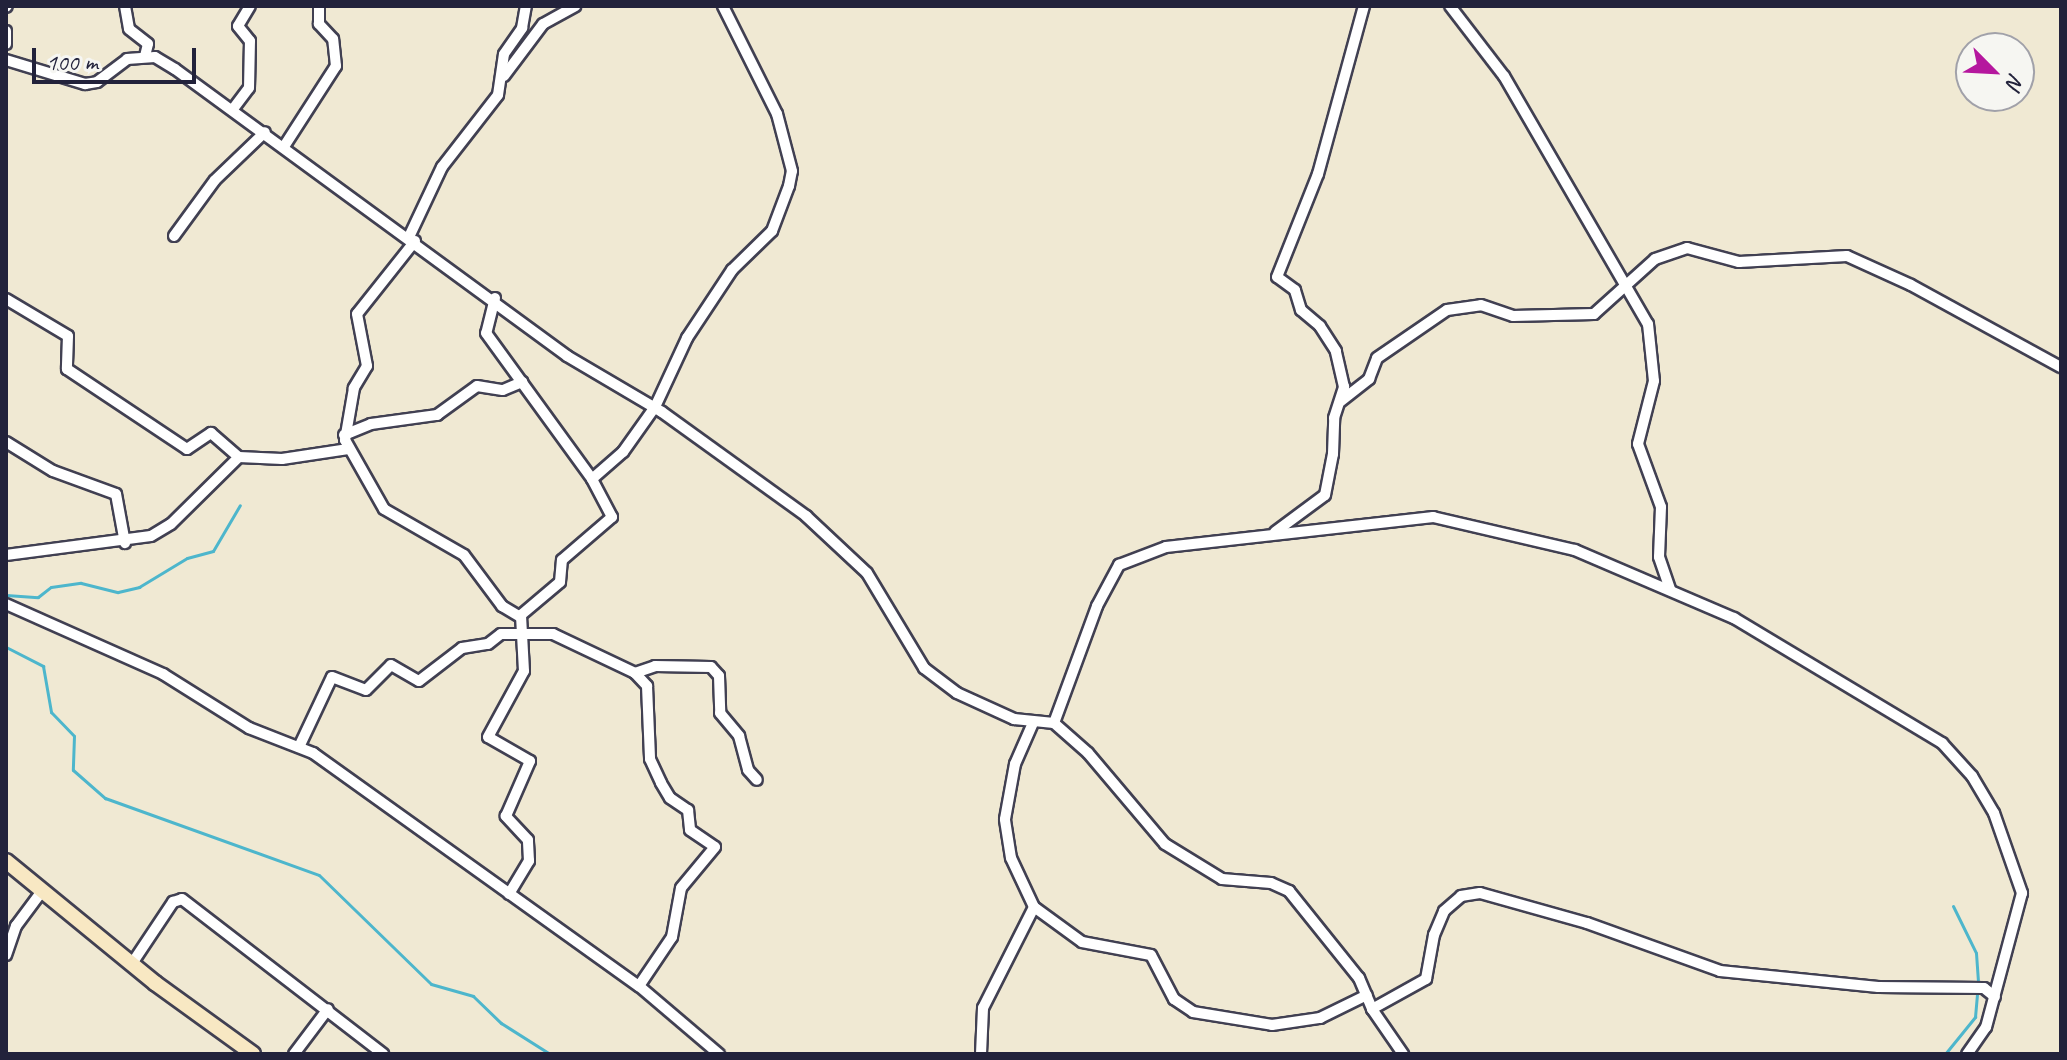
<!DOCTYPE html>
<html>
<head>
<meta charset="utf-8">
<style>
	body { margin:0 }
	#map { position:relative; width:2067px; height:1060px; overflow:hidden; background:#f0e9d3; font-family:Caveat,sans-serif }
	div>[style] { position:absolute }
	.stream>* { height:3px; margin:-1.5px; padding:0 1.5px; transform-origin:1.5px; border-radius:1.5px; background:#4db6cc }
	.roads { filter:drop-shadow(2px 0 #414052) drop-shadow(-2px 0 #414052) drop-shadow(0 2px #414052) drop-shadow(0 -2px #414052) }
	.street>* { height:10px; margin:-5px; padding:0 5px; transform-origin:5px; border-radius:5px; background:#fff }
	.secondary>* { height:14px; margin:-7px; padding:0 7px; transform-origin:7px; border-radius:7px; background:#f8e8c3 }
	span { translate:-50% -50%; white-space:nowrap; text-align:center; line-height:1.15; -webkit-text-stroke:8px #f6f6f2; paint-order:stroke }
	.frame { position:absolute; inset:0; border:8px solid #22223b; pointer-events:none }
	.north { position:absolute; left:1955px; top:32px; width:80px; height:80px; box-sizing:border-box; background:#f6f6f2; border:2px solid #a1a1a9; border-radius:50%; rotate:114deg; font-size:22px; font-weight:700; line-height:32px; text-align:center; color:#22223b }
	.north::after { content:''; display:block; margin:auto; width:28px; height:36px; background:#b5179e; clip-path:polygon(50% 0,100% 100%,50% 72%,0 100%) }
	.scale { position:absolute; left:32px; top:48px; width:164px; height:36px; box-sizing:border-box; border:4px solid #22223b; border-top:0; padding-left:10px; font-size:24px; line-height:28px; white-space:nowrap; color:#22223b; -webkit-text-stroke:6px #f6f6f2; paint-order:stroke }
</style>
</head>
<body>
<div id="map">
	<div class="stream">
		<i style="left:6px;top:595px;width:32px;rotate:4deg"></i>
		<i style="left:38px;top:597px;width:16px;rotate:-38deg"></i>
		<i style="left:51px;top:587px;width:30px;rotate:-8deg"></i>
		<i style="left:81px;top:583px;width:38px;rotate:14deg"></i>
		<i style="left:118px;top:592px;width:22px;rotate:-13deg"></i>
		<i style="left:139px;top:587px;width:56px;rotate:-31.1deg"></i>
		<i style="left:187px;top:558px;width:27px;rotate:-15deg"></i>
		<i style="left:213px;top:551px;width:53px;rotate:-59.6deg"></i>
		<i style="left:6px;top:647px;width:42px;rotate:27.2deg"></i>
		<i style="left:43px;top:666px;width:47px;rotate:80.1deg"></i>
		<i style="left:51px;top:712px;width:33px;rotate:46deg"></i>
		<i style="left:74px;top:736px;width:34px;rotate:92deg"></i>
		<i style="left:73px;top:770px;width:43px;rotate:41.2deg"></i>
		<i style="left:105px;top:798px;width:227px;rotate:19.8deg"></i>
		<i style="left:319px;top:875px;width:156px;rotate:44.2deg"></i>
		<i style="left:431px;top:984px;width:44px;rotate:15.9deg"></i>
		<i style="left:473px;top:996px;width:39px;rotate:44deg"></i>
		<i style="left:501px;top:1023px;width:58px;rotate:32.3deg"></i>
		<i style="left:1953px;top:906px;width:52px;rotate:63.9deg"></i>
		<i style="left:1976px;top:953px;width:32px;rotate:86deg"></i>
		<i style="left:1945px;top:1054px;width:48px;rotate:-51deg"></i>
		<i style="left:1975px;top:1017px;width:25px;rotate:-85deg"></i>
	</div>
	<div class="roads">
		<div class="street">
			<i style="left:125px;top:6px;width:23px;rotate:80deg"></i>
			<i style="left:129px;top:29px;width:24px;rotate:38deg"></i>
			<i style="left:148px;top:44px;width:12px;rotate:104deg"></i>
			<i style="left:1450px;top:6px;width:88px;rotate:52.4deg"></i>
			<i style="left:1504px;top:76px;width:287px;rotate:59.9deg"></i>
			<i style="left:1648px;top:324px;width:57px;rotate:84deg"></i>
			<i style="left:1654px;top:381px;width:65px;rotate:104.3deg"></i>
			<i style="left:1638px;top:444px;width:67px;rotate:69.9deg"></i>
			<i style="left:1661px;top:507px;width:50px;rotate:92.3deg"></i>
			<i style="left:1659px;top:557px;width:34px;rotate:71deg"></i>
			<i style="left:6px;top:7px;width:1px;rotate:-45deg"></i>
			<i style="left:6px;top:31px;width:13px;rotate:90deg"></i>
			<i style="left:6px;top:60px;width:83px;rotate:16.9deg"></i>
			<i style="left:85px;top:84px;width:12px;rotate:-9deg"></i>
			<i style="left:97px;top:82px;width:38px;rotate:-37deg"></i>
			<i style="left:127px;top:59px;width:28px;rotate:-4deg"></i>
			<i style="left:155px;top:57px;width:23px;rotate:31deg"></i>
			<i style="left:175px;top:69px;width:486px;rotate:36.2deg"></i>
			<i style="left:567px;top:356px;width:110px;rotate:30.5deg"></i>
			<i style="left:662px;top:412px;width:178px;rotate:35.8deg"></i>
			<i style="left:806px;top:516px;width:83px;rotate:43.1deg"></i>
			<i style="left:867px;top:573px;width:111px;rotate:59deg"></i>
			<i style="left:924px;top:668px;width:41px;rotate:37.1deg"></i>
			<i style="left:957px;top:693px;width:63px;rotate:24.5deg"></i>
			<i style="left:1014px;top:719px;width:40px;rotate:5.7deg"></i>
			<i style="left:1054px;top:723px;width:125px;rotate:-69.8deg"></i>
			<i style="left:1097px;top:606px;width:47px;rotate:-61.8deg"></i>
			<i style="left:1119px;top:565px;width:50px;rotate:-21deg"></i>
			<i style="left:1166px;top:547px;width:269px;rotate:-6.4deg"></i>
			<i style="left:1433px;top:517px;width:146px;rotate:13.1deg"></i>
			<i style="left:1575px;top:550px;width:173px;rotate:23.2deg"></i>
			<i style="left:1734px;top:618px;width:243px;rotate:31deg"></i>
			<i style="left:1942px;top:743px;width:45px;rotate:47.7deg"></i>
			<i style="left:1972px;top:776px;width:43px;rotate:59.3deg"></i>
			<i style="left:1994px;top:813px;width:85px;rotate:70.7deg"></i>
			<i style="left:2022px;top:893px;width:139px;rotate:105deg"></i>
			<i style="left:1986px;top:1027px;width:33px;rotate:125deg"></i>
			<i style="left:504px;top:76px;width:65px;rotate:-53.1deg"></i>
			<i style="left:543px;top:24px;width:37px;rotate:-29deg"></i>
			<i style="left:233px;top:109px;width:26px;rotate:-53deg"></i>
			<i style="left:249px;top:88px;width:47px;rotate:-88.8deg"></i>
			<i style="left:250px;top:41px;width:19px;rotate:-129deg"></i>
			<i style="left:238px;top:26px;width:23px;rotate:-59deg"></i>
			<i style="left:285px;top:145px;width:94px;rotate:-57.2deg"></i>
			<i style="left:336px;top:66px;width:27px;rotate:-96deg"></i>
			<i style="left:333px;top:39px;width:21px;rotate:-133deg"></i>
			<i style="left:319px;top:24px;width:18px;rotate:-90deg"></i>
			<i style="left:174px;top:236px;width:69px;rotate:-53.8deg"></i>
			<i style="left:215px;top:180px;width:69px;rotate:-43.8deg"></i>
			<i style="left:409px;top:237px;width:77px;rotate:-64.8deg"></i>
			<i style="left:442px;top:167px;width:91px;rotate:-52.1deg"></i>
			<i style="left:498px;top:95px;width:41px;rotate:-81.7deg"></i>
			<i style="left:504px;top:54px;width:32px;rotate:-55deg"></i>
			<i style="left:522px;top:28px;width:22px;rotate:-80deg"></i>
			<i style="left:415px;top:241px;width:93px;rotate:128.5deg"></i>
			<i style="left:357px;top:314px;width:53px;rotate:79.1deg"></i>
			<i style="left:367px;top:366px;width:26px;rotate:121deg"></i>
			<i style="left:354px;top:388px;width:53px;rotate:99.8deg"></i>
			<i style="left:345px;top:440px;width:79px;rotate:60.5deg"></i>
			<i style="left:384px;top:509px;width:92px;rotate:29.9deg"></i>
			<i style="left:464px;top:555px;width:64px;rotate:53.3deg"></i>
			<i style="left:502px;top:606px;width:21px;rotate:31deg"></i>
			<i style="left:495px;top:298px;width:36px;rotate:104deg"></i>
			<i style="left:486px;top:333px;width:180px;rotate:54deg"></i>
			<i style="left:6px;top:299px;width:72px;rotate:30.8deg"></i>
			<i style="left:68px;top:336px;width:33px;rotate:92deg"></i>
			<i style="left:67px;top:369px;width:144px;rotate:33.7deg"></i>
			<i style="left:187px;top:449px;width:29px;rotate:-34deg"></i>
			<i style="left:211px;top:433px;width:37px;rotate:41deg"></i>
			<i style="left:239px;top:457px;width:43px;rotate:2.7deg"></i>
			<i style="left:282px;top:459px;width:67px;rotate:-8.6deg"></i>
			<i style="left:1341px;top:401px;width:36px;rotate:-38deg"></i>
			<i style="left:1369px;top:379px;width:22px;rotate:-69deg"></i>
			<i style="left:1377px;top:358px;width:85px;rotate:-34.4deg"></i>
			<i style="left:1447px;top:310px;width:34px;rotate:-8deg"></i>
			<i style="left:1481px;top:305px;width:34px;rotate:19deg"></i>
			<i style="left:1513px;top:316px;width:81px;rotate:-1.4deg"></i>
			<i style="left:1594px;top:314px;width:82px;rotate:-42deg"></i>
			<i style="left:1655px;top:259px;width:34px;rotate:-19deg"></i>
			<i style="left:1687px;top:248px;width:54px;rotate:15.1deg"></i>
			<i style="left:1739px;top:262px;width:108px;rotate:-3.2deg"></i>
			<i style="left:1847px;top:256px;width:70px;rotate:24.4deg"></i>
			<i style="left:1911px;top:285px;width:171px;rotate:28.7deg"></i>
			<i style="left:344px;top:435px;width:29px;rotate:-22deg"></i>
			<i style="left:371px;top:424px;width:67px;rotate:-7.8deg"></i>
			<i style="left:437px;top:415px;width:49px;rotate:-35.9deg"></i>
			<i style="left:477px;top:386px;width:26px;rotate:9deg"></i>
			<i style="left:503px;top:390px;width:21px;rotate:-23deg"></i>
			<i style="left:6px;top:442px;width:55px;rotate:31.7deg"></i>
			<i style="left:53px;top:471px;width:67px;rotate:20.1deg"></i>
			<i style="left:116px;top:494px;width:50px;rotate:79.6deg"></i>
			<i style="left:1275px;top:532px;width:62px;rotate:-36.5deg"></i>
			<i style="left:1325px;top:495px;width:42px;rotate:-79deg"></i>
			<i style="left:1333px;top:454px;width:36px;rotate:-88deg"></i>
			<i style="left:1334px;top:418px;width:33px;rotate:-72deg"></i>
			<i style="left:1344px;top:387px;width:37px;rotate:-103deg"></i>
			<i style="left:1336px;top:351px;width:30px;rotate:-123deg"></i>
			<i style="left:1320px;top:326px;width:25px;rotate:-140deg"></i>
			<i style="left:1301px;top:310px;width:21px;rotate:-107deg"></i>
			<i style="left:1295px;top:290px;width:22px;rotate:-144deg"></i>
			<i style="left:1277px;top:277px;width:111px;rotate:-68.3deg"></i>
			<i style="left:1318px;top:174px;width:174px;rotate:-74.7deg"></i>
			<i style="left:6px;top:555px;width:146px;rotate:-7.5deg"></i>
			<i style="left:151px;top:536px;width:23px;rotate:-31deg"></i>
			<i style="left:171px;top:524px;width:95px;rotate:-44.6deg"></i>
			<i style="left:6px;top:604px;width:172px;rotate:24deg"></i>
			<i style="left:163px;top:674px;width:102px;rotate:32.1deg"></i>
			<i style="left:249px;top:728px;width:69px;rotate:21.3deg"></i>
			<i style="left:313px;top:753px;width:401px;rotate:35.6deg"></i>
			<i style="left:639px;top:986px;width:105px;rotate:40.4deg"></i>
			<i style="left:635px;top:673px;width:21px;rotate:-19deg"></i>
			<i style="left:655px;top:666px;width:56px;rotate:1deg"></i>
			<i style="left:711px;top:667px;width:12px;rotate:48deg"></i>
			<i style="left:719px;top:676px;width:37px;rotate:88deg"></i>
			<i style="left:720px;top:713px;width:30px;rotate:50deg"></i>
			<i style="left:739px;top:736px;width:35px;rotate:75deg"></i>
			<i style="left:748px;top:770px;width:13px;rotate:48deg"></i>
			<i style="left:1054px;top:723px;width:45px;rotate:41.4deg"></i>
			<i style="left:1088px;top:753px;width:119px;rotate:49.8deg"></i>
			<i style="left:1165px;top:844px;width:67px;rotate:31.6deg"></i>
			<i style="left:1222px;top:879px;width:49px;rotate:4.7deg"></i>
			<i style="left:1271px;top:883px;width:20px;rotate:24deg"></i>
			<i style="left:1289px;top:891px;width:112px;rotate:51.2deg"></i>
			<i style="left:1359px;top:978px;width:34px;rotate:67deg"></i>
			<i style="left:1372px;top:1009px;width:55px;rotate:55.4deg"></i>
			<i style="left:299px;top:747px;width:77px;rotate:-64.8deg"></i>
			<i style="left:332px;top:677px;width:36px;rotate:21deg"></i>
			<i style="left:366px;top:690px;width:35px;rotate:-45deg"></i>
			<i style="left:391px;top:665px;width:32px;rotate:30deg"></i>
			<i style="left:419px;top:681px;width:54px;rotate:-37.5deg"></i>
			<i style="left:462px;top:648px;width:26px;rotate:-9deg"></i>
			<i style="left:488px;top:644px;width:16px;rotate:-38deg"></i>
			<i style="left:501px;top:634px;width:52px"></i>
			<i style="left:553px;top:634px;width:91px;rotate:25.4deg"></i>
			<i style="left:635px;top:673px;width:18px;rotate:47deg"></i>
			<i style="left:647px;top:686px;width:73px;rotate:87.6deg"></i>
			<i style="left:650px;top:759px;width:26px;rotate:65deg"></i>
			<i style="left:661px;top:783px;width:17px;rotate:59deg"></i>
			<i style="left:670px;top:798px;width:22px;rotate:34deg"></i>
			<i style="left:688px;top:810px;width:20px;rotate:84deg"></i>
			<i style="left:690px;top:830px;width:30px;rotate:34deg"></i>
			<i style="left:715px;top:847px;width:53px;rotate:129.7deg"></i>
			<i style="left:681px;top:888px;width:50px;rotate:100.4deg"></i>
			<i style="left:672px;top:937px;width:59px;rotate:124deg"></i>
			<i style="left:509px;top:894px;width:39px;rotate:-59deg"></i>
			<i style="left:529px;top:861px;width:21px;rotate:-93deg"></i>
			<i style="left:528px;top:840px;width:33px;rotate:-133deg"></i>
			<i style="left:506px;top:816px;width:60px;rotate:-66.4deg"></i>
			<i style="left:530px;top:761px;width:48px;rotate:-150.3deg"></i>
			<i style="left:488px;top:737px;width:75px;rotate:-61.4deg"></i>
			<i style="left:524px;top:671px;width:56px;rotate:-93.1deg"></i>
			<i style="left:521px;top:615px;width:51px;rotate:-40.2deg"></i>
			<i style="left:560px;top:582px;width:22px;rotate:-85deg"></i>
			<i style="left:562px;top:560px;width:66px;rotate:-40.7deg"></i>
			<i style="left:612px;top:517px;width:43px;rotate:-117.8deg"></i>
			<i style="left:592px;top:479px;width:41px;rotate:-41.1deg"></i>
			<i style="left:623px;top:452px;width:55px;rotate:-54.6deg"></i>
			<i style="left:655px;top:407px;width:76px;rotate:-65.1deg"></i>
			<i style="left:687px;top:338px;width:82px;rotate:-56.5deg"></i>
			<i style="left:732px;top:270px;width:56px;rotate:-44.3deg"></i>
			<i style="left:772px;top:231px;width:48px;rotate:-69.3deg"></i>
			<i style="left:789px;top:186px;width:15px;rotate:-79deg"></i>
			<i style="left:792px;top:171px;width:59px;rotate:-104.7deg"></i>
			<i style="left:777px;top:114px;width:121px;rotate:-116.6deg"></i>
			<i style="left:1034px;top:907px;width:59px;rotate:36.1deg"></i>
			<i style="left:1082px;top:942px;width:70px;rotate:10.7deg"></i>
			<i style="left:1151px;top:955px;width:50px;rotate:62.4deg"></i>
			<i style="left:1174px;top:999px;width:23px;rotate:34deg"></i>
			<i style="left:1193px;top:1012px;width:80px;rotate:9.3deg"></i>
			<i style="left:1272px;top:1025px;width:49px;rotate:-8.3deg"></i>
			<i style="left:1320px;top:1018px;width:52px;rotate:-26.1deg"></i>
			<i style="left:6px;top:955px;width:31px;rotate:-71deg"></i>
			<i style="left:16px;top:926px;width:44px;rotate:-53.4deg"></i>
			<i style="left:131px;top:965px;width:76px;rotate:-56.3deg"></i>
			<i style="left:173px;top:902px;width:9px;rotate:-18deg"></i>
			<i style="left:182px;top:899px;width:254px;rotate:37.6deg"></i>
			<i style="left:1372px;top:1009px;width:62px;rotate:-29.1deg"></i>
			<i style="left:1426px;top:979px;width:45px;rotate:-79.7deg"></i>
			<i style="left:1434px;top:935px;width:26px;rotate:-67deg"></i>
			<i style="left:1444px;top:911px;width:23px;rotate:-41deg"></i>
			<i style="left:1461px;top:896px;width:19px;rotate:-9deg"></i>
			<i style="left:1480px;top:893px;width:111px;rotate:15.7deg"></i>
			<i style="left:1587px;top:923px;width:141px;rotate:19.8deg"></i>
			<i style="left:1720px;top:971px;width:159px;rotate:5.8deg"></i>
			<i style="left:1878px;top:987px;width:106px;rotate:0.5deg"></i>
			<i style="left:1984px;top:988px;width:14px;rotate:39deg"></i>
			<i style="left:294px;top:1054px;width:56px;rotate:-52.9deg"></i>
			<i style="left:981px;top:1054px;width:46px;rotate:-87.5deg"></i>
			<i style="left:983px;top:1008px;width:113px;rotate:-63.2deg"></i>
			<i style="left:1034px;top:907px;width:54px;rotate:-115.1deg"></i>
			<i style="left:1011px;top:858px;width:39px;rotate:-99deg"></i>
			<i style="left:1005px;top:819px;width:56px;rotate:-79.7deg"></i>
			<i style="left:1015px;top:764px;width:45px;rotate:-66.3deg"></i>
		</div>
		<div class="secondary">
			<i style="left:6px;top:861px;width:193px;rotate:39.3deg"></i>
			<i style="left:155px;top:983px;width:121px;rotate:35.9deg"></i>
		</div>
	</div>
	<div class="frame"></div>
	<div class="north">N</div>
	<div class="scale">100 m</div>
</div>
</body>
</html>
